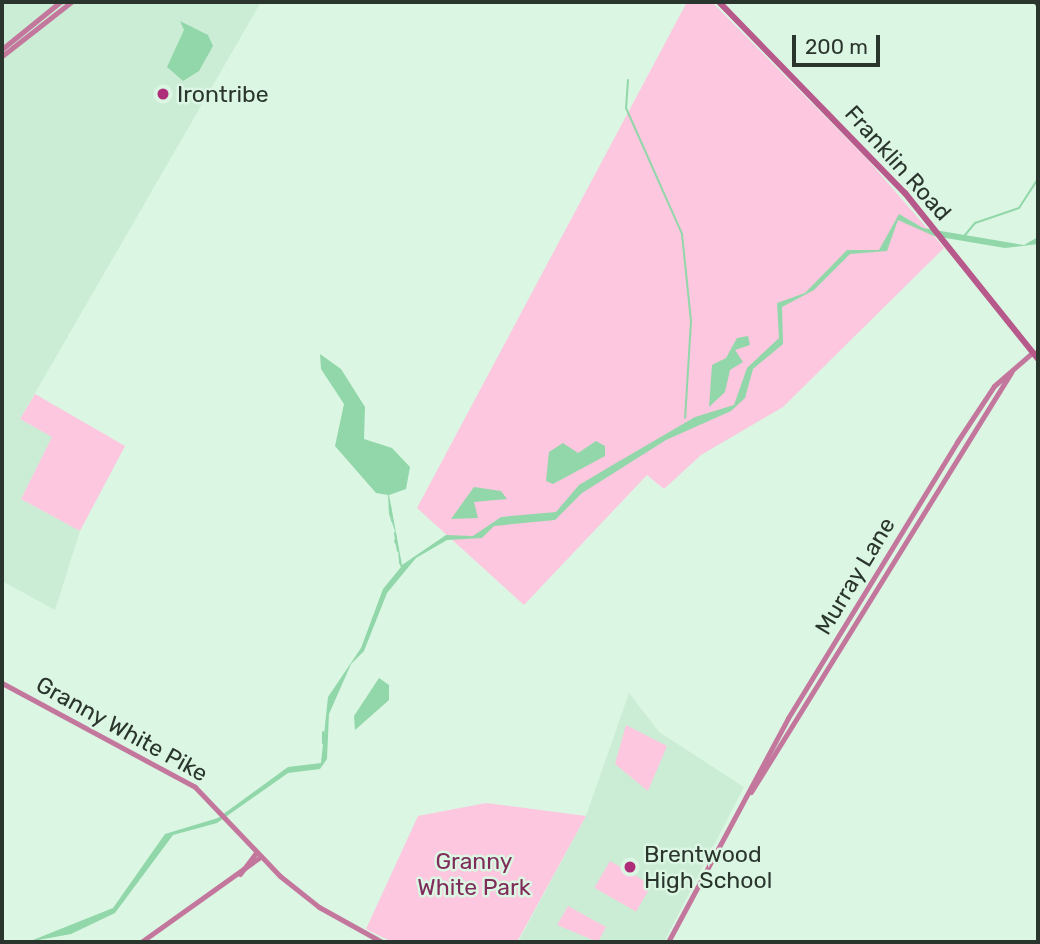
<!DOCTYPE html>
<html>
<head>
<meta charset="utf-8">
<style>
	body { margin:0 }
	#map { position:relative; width:1040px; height:944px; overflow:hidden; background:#dbf6e3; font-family:Rubik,sans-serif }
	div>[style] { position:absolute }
	.built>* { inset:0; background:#cbedd5 }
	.green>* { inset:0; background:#fcc7df; transform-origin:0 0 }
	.water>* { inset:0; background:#91d7a9 }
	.stream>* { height:2px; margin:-1px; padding:0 1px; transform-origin:1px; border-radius:1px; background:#91d7a9 }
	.secondary>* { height:5px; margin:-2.5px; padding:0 2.5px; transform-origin:2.5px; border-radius:2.5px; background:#c4779d }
	.primary>* { height:6px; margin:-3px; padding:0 3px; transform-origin:3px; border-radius:3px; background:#b7598a }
	.rail>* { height:2px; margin-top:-1px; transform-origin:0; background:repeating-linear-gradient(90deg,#57665c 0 12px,transparent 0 24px) }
	.dots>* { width:19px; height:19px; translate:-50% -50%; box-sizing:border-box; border:4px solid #dbf6e3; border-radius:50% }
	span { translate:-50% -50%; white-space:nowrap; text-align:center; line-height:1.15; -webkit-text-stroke:5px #dbf6e3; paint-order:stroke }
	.poi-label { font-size:23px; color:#2a352d }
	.left { translate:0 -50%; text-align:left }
	.street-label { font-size:23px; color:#2a352d }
	.park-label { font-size:23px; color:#802c5a }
	.frame { position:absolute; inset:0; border:4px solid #2a352d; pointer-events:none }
	.scale { position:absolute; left:792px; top:35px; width:88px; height:32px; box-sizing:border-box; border:4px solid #2a352d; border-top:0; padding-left:9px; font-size:21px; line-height:24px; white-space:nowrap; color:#2a352d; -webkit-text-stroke:5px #dbf6e3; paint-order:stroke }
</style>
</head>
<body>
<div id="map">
	<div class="built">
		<i style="clip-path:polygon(2px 2px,261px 2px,20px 419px,53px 437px,21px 499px,80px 531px,55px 610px,2px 581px)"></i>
		<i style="clip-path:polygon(629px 693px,659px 732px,744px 787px,664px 942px,518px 942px,586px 816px)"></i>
	</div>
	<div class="green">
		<i style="clip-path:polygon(687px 2px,712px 2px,867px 159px,944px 248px,783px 407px,701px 455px,664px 489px,647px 475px,524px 605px,417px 508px)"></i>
		<i style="clip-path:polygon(35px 394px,125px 446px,80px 531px,21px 499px,52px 437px,20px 419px)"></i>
		<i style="clip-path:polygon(626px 725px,667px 746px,648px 791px,615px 764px)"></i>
		<i style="clip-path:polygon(486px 803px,586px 816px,517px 942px,392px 942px,366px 929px,418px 816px)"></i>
		<i style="left:610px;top:861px;width:48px;height:31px;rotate:30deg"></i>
		<i style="clip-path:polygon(568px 906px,606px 927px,598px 942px,557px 925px)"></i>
	</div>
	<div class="water">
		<i style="clip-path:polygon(180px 21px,208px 35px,213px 46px,199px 71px,183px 81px,167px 67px,184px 30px)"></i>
		<i style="clip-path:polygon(899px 214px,923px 228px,1024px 245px,1038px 237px,1038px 244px,1005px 248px,934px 236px,898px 220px,887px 251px,850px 254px,814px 290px,782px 307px,783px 344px,753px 369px,745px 398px,731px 411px,666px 440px,582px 493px,555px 520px,494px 526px,482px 538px,447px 540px,416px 558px,387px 593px,364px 651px,351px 664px,329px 714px,327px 759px,320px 769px,288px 773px,217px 823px,173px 835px,115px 913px,71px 934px,28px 942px,113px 908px,165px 834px,218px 818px,288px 767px,321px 763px,328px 697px,361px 648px,383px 589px,401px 567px,399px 563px,398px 547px,394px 542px,396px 534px,389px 514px,388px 495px,376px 493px,335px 446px,344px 404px,321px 369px,320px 354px,341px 369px,365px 407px,364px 439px,392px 448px,410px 467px,406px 489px,389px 495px,402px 565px,446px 535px,473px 536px,501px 517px,556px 512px,579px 485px,611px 466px,695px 417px,734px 405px,747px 368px,779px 338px,777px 303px,805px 293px,847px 250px,879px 250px)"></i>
		<i style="clip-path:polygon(748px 336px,750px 345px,735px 350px,743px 362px,730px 370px,725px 392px,709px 407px,712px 365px,726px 358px,737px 338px)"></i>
		<i style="clip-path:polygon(596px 441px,605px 446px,605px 456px,553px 484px,546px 481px,549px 452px,563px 443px,578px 453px)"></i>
		<i style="clip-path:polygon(474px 487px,501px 491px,507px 499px,474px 502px,478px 518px,451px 519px)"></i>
		<i style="clip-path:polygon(379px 678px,389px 685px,389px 700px,355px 730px,354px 716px)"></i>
	</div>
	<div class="stream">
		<i style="left:628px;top:80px;width:28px;rotate:94deg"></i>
		<i style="left:626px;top:108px;width:138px;rotate:66deg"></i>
		<i style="left:682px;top:234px;width:87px;rotate:84.1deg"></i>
		<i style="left:691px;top:321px;width:97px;rotate:93.5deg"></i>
		<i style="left:965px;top:235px;width:16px;rotate:-50deg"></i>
		<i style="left:975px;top:223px;width:46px;rotate:-18.8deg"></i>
		<i style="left:1019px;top:208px;width:35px;rotate:-57deg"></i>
		<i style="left:390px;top:506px;width:15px;rotate:82deg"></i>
		<i style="left:395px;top:533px;width:18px;rotate:81deg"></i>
		<i style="left:323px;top:732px;width:11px;rotate:90deg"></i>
	</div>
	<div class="secondary">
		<i style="left:2px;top:49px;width:75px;rotate:-39deg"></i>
		<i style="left:2px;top:56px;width:88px;rotate:-38deg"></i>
		<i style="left:2px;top:683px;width:219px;rotate:28.3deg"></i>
		<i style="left:195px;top:787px;width:123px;rotate:46.3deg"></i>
		<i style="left:280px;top:876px;width:50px;rotate:38.5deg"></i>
		<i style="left:319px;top:907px;width:72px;rotate:29.1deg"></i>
		<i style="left:751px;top:792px;width:494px;rotate:-58.2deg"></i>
		<i style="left:240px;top:874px;width:26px;rotate:-53deg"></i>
		<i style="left:141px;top:942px;width:146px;rotate:-35.5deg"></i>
		<i style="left:668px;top:942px;width:254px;rotate:-61.8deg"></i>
		<i style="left:788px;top:718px;width:324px;rotate:-58.5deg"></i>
		<i style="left:957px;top:442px;width:67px;rotate:-56.5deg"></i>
		<i style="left:994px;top:386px;width:52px;rotate:-41.1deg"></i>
	</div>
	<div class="primary">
		<i style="left:719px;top:2px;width:267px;rotate:45.8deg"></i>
		<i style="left:905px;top:193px;width:213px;rotate:51.3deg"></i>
	</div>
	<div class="rail">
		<i style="left:1034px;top:2px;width:6px;rotate:51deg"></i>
	</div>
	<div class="dots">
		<i style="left:163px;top:94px;background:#af2e79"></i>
		<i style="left:630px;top:867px;background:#af2e79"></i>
	</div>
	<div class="poi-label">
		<span class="left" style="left:177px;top:94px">Irontribe</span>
		<span class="left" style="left:644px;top:867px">Brentwood<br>High School</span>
	</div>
	<div class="street-label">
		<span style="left:898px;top:163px;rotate:48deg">Franklin Road</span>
		<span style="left:855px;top:576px;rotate:-59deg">Murray Lane</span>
		<span style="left:122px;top:729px;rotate:29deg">Granny White Pike</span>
	</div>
	<div class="park-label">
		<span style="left:474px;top:874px">Granny<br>White Park</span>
	</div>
	<div class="frame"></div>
	<div class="scale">200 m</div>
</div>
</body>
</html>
